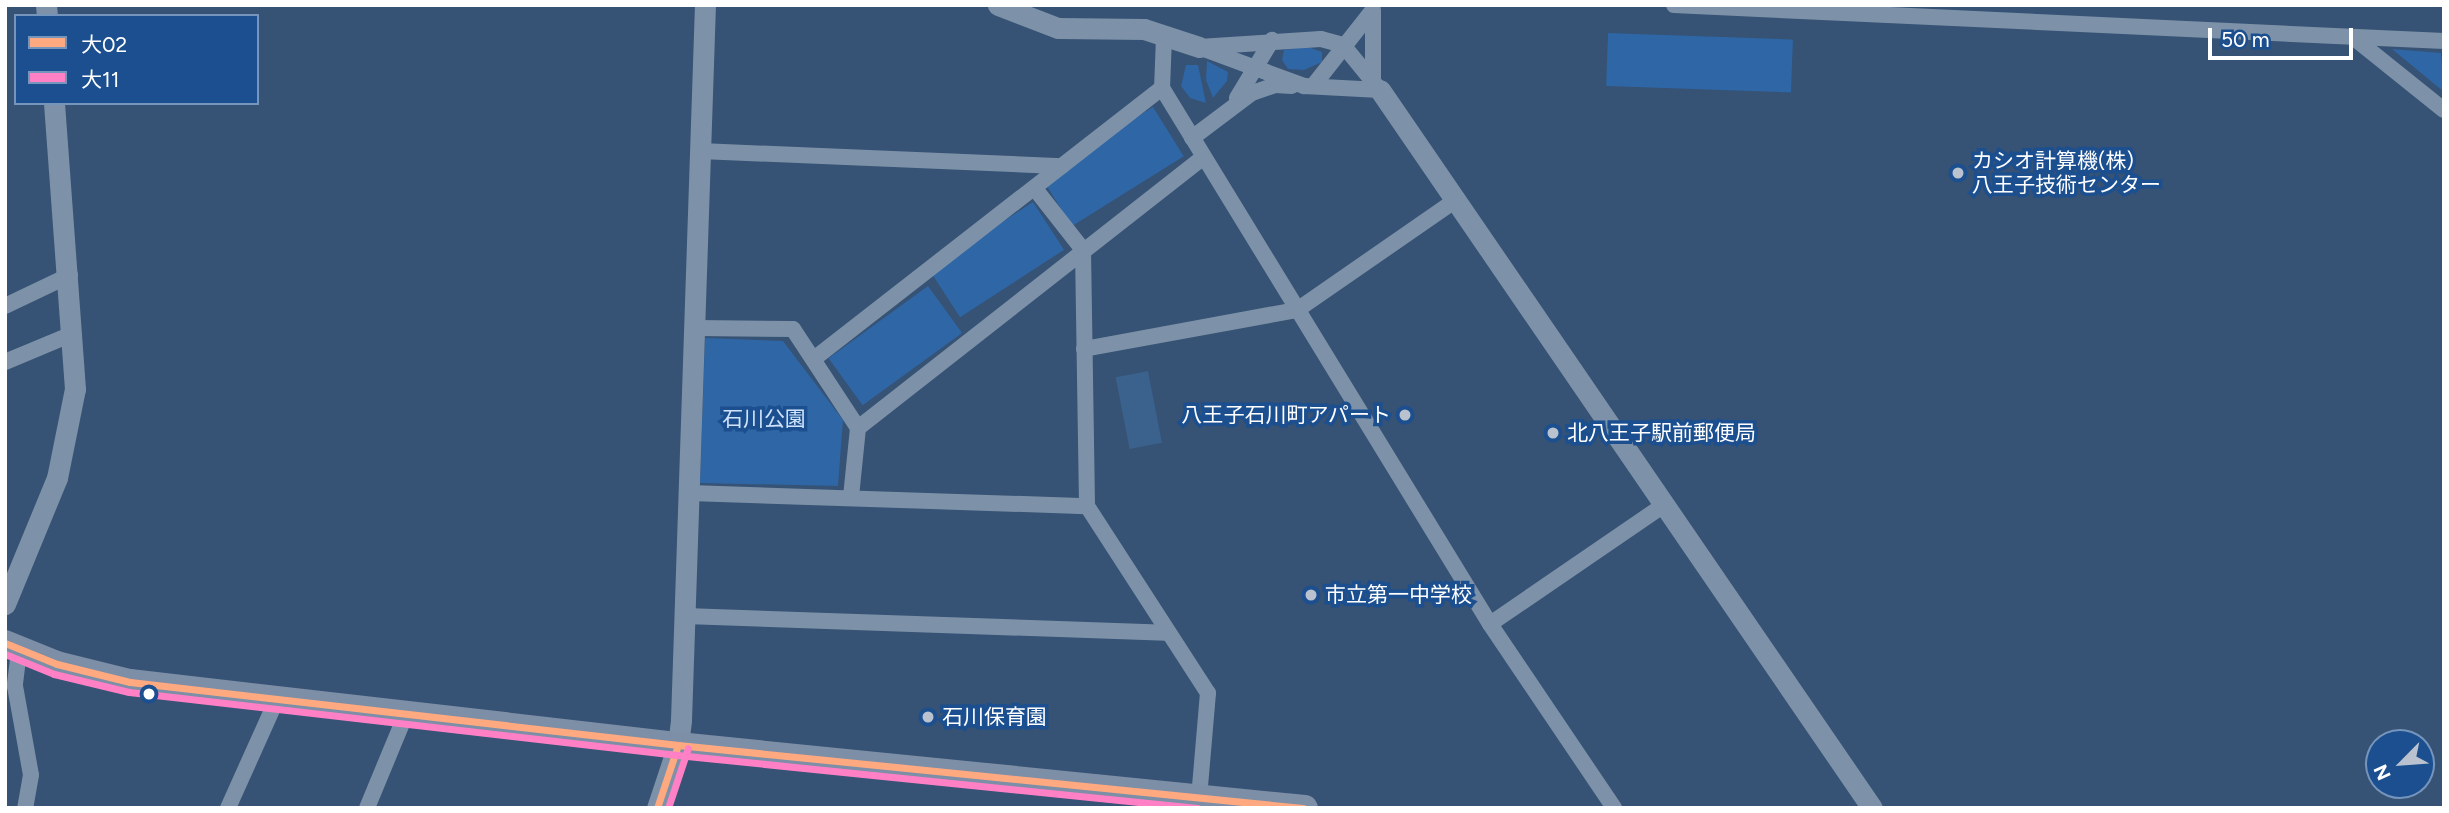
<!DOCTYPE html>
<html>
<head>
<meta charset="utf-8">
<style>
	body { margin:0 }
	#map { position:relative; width:2449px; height:813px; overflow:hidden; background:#365274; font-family:Figtree,"Noto Sans JP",sans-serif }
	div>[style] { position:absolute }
	.green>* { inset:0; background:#2f66a5; transform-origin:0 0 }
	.water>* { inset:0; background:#3b618d; transform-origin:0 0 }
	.minor>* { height:16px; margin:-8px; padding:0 8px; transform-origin:8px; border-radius:8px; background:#7d92a8 }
	.tertiary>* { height:21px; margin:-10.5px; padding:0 10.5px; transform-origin:10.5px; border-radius:10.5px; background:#7d92a8 }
	.primary>* { height:26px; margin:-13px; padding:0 13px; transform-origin:13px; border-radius:13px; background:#7d8ea7 }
	.bus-1>* { height:7px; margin:-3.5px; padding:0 3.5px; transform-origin:3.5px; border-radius:3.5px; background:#ffa980 }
	.bus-2>* { height:7px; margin:-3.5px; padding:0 3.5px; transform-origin:3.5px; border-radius:3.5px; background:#ff80c5 }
	.dots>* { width:19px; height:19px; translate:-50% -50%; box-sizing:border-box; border:4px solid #1b4f8f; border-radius:50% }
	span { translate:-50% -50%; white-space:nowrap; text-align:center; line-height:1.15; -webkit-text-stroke:7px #1b4f8f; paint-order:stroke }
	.poi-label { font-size:21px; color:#fff }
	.left { translate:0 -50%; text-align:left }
	.right { translate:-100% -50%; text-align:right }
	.park-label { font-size:21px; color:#cfe3fa }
	.frame { position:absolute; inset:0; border:7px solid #fff; pointer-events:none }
	.legend { position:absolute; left:14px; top:14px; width:245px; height:91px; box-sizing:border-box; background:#1b4f8f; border:2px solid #7695bc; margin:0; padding:9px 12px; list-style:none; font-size:21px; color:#fff }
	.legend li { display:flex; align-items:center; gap:14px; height:35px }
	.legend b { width:35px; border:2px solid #7695bc }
	.north { position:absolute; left:2365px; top:729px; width:70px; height:70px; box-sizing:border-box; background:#1b4f8f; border:2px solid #7695bc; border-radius:50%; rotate:245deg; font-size:19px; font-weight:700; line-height:28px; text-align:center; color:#fff }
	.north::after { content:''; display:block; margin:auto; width:24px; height:32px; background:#b9c2ce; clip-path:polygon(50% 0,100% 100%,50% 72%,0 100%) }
	.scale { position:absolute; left:2208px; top:28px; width:145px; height:32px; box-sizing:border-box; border:4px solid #fff; border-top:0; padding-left:9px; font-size:21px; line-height:24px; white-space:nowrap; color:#fff; -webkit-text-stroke:5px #1b4f8f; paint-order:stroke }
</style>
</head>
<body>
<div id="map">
	<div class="green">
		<i style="left:1608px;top:33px;width:185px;height:53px;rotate:2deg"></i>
		<i style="clip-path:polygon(1308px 47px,1322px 52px,1322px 62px,1304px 70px,1288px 69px,1282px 60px,1284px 50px)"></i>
		<i style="clip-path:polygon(2392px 49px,2441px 53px,2444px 92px)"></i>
		<i style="clip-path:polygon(1207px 61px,1228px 72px,1227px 81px,1213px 98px,1206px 80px)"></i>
		<i style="clip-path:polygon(1186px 65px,1198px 65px,1206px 103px,1190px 98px,1181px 86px)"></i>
		<i style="left:1153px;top:107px;width:58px;height:132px;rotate:58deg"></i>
		<i style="left:1033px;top:202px;width:57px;height:124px;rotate:57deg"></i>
		<i style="left:928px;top:286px;width:58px;height:123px;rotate:54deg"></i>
		<i style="clip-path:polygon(705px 338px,783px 341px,843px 420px,838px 486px,700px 483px)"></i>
	</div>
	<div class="water">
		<i style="left:1148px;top:371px;width:73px;height:33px;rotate:79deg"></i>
	</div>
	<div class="minor">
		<i style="left:1674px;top:5px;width:771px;rotate:2.68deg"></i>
		<i style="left:1373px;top:10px;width:71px;rotate:90deg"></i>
		<i style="left:1164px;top:37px;width:51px;rotate:92.2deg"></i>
		<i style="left:1162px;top:88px;width:628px;rotate:58.54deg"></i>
		<i style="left:1490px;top:624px;width:222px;rotate:56deg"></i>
		<i style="left:2354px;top:38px;width:115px;rotate:38.7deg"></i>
		<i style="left:1199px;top:47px;width:122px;rotate:-3.8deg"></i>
		<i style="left:1321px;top:39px;width:23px;rotate:15deg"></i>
		<i style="left:1343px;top:45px;width:58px;rotate:50.6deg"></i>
		<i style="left:1204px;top:49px;width:107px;rotate:20.3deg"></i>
		<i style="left:1304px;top:86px;width:76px;rotate:3deg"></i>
		<i style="left:1313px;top:86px;width:95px;rotate:-51.8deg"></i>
		<i style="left:1237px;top:98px;width:68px;rotate:-58.9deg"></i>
		<i style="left:1192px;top:138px;width:75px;rotate:-36.9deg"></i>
		<i style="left:1252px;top:93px;width:24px;rotate:-19deg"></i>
		<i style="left:1275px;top:85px;width:17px;rotate:3deg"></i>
		<i style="left:700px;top:151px;width:362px;rotate:2.4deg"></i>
		<i style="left:1036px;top:190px;width:76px;rotate:51.9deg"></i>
		<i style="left:1083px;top:250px;width:256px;rotate:89.1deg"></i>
		<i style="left:1087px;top:506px;width:223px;rotate:57.1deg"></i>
		<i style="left:1208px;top:693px;width:106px;rotate:94.9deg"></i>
		<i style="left:5px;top:306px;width:72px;rotate:-25.5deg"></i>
		<i style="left:695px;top:328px;width:98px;rotate:0.6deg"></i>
		<i style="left:793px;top:329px;width:118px;rotate:56.7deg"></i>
		<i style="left:858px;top:428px;width:69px;rotate:95.8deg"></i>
		<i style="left:1084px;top:349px;width:217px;rotate:-10.4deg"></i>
		<i style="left:1297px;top:310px;width:193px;rotate:-34.7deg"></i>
		<i style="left:815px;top:358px;width:440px;rotate:-37.9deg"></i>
		<i style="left:5px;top:362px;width:73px;rotate:-22.7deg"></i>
		<i style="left:858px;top:428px;width:439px;rotate:-38.1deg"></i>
		<i style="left:690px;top:493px;width:397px;rotate:1.9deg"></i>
		<i style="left:685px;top:616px;width:481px;rotate:2deg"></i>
		<i style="left:1490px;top:624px;width:211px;rotate:-34.4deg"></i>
		<i style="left:19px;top:651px;width:35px;rotate:97deg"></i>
		<i style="left:15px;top:686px;width:90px;rotate:79.8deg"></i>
		<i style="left:31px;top:775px;width:34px;rotate:100deg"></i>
		<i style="left:228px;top:808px;width:120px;rotate:-65.8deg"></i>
		<i style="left:367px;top:808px;width:102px;rotate:-67.5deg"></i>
	</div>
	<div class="tertiary">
		<i style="left:46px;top:5px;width:11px;rotate:85deg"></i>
		<i style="left:998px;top:5px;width:64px;rotate:21deg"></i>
		<i style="left:1058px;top:28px;width:86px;rotate:0.7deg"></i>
		<i style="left:1144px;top:29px;width:58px;rotate:18.1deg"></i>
		<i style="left:1380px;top:90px;width:870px;rotate:55.58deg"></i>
		<i style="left:5px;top:604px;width:136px;rotate:-67.6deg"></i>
		<i style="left:57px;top:478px;width:91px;rotate:-78.6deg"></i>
		<i style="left:75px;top:389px;width:287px;rotate:-94.2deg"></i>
		<i style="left:657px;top:808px;width:66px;rotate:-71.6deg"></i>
		<i style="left:678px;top:745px;width:25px;rotate:-83deg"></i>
		<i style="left:681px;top:720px;width:715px;rotate:-88.08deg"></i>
	</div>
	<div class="primary">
		<i style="left:5px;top:643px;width:56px;rotate:22deg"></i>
		<i style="left:57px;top:664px;width:75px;rotate:13.9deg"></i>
		<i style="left:130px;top:682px;width:552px;rotate:6.56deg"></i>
		<i style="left:678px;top:745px;width:630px;rotate:5.74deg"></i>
	</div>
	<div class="bus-1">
		<i style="left:5px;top:643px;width:56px;rotate:22deg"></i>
		<i style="left:57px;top:664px;width:75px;rotate:13.9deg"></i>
		<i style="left:130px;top:682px;width:552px;rotate:6.56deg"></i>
		<i style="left:678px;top:745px;width:628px;rotate:5.76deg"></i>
		<i style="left:657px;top:808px;width:66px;rotate:-71.6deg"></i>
	</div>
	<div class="bus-2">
		<i style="left:5px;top:654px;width:53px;rotate:22.2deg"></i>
		<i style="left:54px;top:674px;width:77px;rotate:13.5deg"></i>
		<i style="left:129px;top:692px;width:552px;rotate:6.56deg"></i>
		<i style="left:677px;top:755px;width:523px;rotate:5.82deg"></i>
		<i style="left:668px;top:808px;width:63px;rotate:-71.6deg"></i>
	</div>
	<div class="dots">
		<i style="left:1958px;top:173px;background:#b9c2ce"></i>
		<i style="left:1405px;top:415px;background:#b9c2ce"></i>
		<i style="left:1553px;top:433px;background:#b9c2ce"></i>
		<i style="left:1311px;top:595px;background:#b9c2ce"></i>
		<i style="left:149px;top:694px;background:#fff"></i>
		<i style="left:928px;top:717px;background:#b9c2ce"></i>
	</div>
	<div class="poi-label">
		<span class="left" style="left:1972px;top:173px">カシオ計算機(株)<br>八王子技術センター</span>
		<span class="right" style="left:1391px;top:415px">八王子石川町アパート</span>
		<span class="left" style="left:1567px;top:433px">北八王子駅前郵便局</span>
		<span class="left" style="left:1325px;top:595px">市立第一中学校</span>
		<span class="left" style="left:942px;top:717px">石川保育園</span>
	</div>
	<div class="park-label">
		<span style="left:764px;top:419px">石川公園</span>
	</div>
	<div class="frame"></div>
	<ul class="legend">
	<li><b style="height:9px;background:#ffa980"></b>大02</li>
	<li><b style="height:9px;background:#ff80c5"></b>大11</li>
	</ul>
	<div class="north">N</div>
	<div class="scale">50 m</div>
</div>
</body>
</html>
